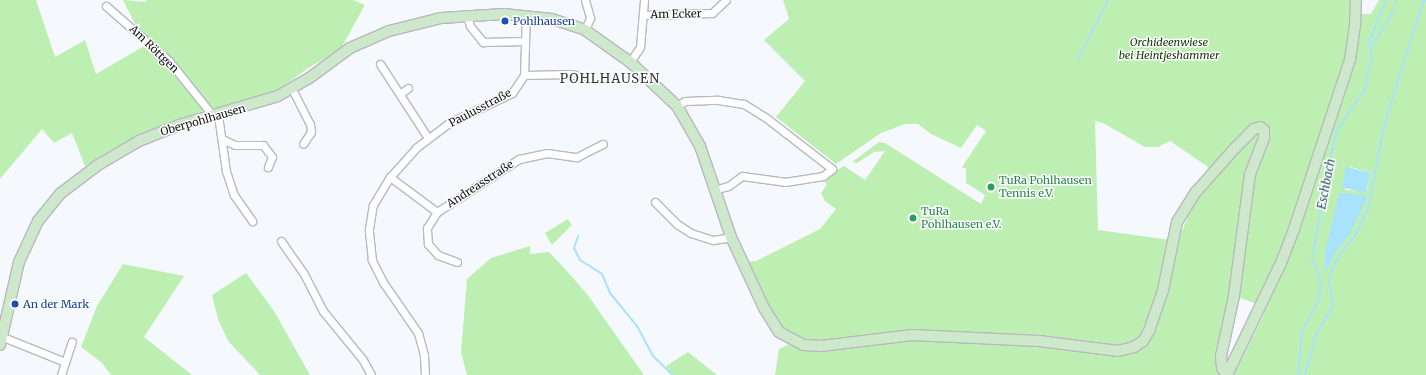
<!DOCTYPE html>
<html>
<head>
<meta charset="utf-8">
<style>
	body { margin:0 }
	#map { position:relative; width:1426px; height:375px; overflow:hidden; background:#f5f8fc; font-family:Merriweather,serif }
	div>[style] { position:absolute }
	.green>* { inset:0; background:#beefb2 }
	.water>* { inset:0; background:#a9e2fd; transform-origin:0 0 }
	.stream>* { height:2px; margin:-1px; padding:0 1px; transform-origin:1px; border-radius:1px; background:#a9e2fd }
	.roads { filter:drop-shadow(1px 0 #b7babe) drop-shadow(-1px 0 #b7babe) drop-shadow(0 1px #b7babe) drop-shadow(0 -1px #b7babe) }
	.street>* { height:7px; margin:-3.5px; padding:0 3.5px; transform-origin:3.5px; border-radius:3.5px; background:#fff }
	.secondary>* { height:10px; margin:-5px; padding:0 5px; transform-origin:5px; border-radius:5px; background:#cde8ca }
	.dots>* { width:11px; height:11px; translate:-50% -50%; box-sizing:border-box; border:2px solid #fff; border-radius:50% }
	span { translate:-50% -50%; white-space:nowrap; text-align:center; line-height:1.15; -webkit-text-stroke:3px #fff; paint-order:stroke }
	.street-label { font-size:11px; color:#141517 }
	.transit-label { font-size:11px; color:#164399 }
	.left { translate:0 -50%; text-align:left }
	.park-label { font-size:11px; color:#113706; font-style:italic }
	.leisure-label { font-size:11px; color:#27864d }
	.water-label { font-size:12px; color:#275265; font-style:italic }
	.quarter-label { font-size:13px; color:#343639; letter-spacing:1px }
</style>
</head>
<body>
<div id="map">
	<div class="green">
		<i style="clip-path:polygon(0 0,36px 0,55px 57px,85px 40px,96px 74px,146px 45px,123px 0,147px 2px,146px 0,353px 0,365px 5px,340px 50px,308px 68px,277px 91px,229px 106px,205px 110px,136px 136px,85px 166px,72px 133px,54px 143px,42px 129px,0 179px)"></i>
		<i style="clip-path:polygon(evenodd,783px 0,1352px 0,1349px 41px,1336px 89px,1280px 257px,1257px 304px,1240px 298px,1229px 299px,1216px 362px,1219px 375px,775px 375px,779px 349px,800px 339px,780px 325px,768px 307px,747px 262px,756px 261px,820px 229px,836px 209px,825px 201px,821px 193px,827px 185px,823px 179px,844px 166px,865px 180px,885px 151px,874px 152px,857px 163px,852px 162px,879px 142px,885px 143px,981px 204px,985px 195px,966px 183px,966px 169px,962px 167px,986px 131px,977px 125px,961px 148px,931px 134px,918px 124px,905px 124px,881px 133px,836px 164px,776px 117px,805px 81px,764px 40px,789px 19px,783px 0,1095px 121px,1103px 123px,1145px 147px,1158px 147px,1170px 141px,1208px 167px,1178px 241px,1098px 230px,1095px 121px)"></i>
		<i style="clip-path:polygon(evenodd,1379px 0,1426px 0,1426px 375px,1234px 375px,1264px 314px,1264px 306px,1270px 296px,1360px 14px,1371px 14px,1379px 0,1350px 167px,1370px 172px,1367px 191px,1345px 190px,1350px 167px)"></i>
		<i style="clip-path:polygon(568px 219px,572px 225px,552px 245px,545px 233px)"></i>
		<i style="clip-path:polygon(530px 246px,530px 254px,549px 252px,566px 270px,587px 294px,644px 375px,467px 375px,461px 352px,467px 279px,491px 258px)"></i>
		<i style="clip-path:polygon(123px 264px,184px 276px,144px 337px,192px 375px,111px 375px,102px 363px,81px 347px,97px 306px)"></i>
		<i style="clip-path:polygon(246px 273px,274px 311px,310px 375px,260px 375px,228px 341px,218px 319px,212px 295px)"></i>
		<i style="clip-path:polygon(688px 352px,717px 375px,673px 375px,666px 366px)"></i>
	</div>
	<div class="water">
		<i style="left:1346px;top:167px;width:25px;height:21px;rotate:12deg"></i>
		<i style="clip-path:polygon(1339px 193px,1365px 195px,1367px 198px,1350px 234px,1334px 254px,1326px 272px,1324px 270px,1325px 252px)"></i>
	</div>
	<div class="stream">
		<i style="left:1396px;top:1px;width:1px;rotate:-45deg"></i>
		<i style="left:1370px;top:46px;width:6px;rotate:-39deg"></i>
		<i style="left:1375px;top:42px;width:38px;rotate:-60deg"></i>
		<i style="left:1078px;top:59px;width:66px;rotate:-63deg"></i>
		<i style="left:578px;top:236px;width:13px;rotate:108deg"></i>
		<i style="left:574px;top:248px;width:13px;rotate:63deg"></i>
		<i style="left:580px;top:260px;width:26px;rotate:32deg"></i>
		<i style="left:602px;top:274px;width:21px;rotate:67deg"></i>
		<i style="left:610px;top:293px;width:43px;rotate:50.7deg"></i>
		<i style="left:637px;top:326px;width:34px;rotate:62deg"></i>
		<i style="left:653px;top:356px;width:28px;rotate:44deg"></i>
		<i style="left:1298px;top:375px;width:44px;rotate:-84.8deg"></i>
		<i style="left:1302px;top:331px;width:35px;rotate:-61deg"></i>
		<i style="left:1319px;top:300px;width:19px;rotate:-84deg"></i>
		<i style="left:1321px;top:281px;width:25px;rotate:-111deg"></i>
		<i style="left:1312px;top:258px;width:119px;rotate:-79.4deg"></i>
		<i style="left:1334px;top:141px;width:11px;rotate:-75deg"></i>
		<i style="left:1337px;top:130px;width:50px;rotate:-55.7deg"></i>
		<i style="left:1365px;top:89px;width:33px;rotate:-78deg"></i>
		<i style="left:1372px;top:57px;width:15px;rotate:-101deg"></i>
		<i style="left:1369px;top:42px;width:45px;rotate:-68deg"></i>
		<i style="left:1305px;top:375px;width:41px;rotate:-74.6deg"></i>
		<i style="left:1316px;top:335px;width:34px;rotate:-60deg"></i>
		<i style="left:1333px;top:305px;width:26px;rotate:-99deg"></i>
		<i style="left:1329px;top:279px;width:10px;rotate:-73deg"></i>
		<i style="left:1332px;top:269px;width:22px;rotate:-60deg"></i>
		<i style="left:1343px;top:250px;width:18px;rotate:-49deg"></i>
		<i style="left:1355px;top:236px;width:30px;rotate:-64deg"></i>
		<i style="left:1368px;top:209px;width:86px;rotate:-79.2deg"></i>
		<i style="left:1384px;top:125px;width:131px;rotate:-72.3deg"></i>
		<i style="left:1424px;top:0;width:2px;rotate:27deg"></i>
	</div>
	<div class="roads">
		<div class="street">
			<i style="left:585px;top:0;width:19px;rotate:74deg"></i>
			<i style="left:590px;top:18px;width:13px;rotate:113deg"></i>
			<i style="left:106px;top:6px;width:84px;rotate:41.1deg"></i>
			<i style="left:169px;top:61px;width:70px;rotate:51.3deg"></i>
			<i style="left:467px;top:15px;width:11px;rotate:75deg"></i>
			<i style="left:470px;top:26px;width:21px;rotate:51deg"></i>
			<i style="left:483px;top:42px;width:42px;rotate:-1.4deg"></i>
			<i style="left:644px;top:15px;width:68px;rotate:-1.7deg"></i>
			<i style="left:712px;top:13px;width:19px;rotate:-43deg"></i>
			<i style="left:630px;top:62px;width:18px;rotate:-56deg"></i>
			<i style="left:640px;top:47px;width:47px;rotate:-85.1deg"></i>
			<i style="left:380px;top:64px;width:88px;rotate:57deg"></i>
			<i style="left:524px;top:75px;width:47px;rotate:-1.2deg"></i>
			<i style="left:571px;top:74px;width:11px;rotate:15deg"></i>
			<i style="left:292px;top:89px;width:39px;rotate:63deg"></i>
			<i style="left:310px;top:124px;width:8px;rotate:83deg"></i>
			<i style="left:311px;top:132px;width:14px;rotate:124deg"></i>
			<i style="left:400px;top:94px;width:10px;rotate:-37deg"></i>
			<i style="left:677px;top:106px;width:9px;rotate:-32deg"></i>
			<i style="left:685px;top:101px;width:33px;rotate:-2deg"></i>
			<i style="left:718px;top:100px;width:26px;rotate:9deg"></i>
			<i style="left:744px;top:104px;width:25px;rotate:32deg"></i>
			<i style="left:765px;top:117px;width:85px;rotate:37.8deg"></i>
			<i style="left:832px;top:169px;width:11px;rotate:142deg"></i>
			<i style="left:823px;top:176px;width:37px;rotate:171deg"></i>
			<i style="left:786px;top:182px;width:44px;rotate:-172.2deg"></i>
			<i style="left:742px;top:176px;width:17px;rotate:144deg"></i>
			<i style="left:728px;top:186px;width:15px;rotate:164deg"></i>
			<i style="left:218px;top:115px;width:57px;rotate:81.9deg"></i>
			<i style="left:226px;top:171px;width:25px;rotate:72deg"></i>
			<i style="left:234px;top:195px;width:32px;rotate:55deg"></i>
			<i style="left:222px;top:139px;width:14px;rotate:25deg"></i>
			<i style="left:235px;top:145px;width:28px"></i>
			<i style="left:263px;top:145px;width:15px;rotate:53deg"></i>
			<i style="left:272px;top:157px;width:11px;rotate:112deg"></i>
			<i style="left:390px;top:177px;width:59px;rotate:36.7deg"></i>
			<i style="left:655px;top:202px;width:31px;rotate:45deg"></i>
			<i style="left:677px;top:224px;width:17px;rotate:33deg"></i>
			<i style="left:691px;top:233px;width:23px;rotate:18deg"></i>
			<i style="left:713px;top:240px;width:18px;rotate:-9deg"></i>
			<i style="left:281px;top:241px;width:40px;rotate:55.1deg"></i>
			<i style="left:304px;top:274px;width:42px;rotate:62.8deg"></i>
			<i style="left:323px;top:311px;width:63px;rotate:50.8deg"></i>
			<i style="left:363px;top:360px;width:17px;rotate:62deg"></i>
			<i style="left:457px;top:262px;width:20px;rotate:-160deg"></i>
			<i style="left:438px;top:255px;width:15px;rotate:-132deg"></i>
			<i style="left:428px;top:244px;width:16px;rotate:-94deg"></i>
			<i style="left:427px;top:228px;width:19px;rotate:-58deg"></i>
			<i style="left:437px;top:212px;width:98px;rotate:-32.9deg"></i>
			<i style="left:519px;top:159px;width:29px;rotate:-12deg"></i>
			<i style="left:547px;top:153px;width:30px;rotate:8deg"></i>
			<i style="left:577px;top:157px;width:29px;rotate:-27deg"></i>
			<i style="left:3px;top:337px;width:67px;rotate:22deg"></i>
			<i style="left:61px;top:375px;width:35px;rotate:-72deg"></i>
			<i style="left:425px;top:375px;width:20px;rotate:-93deg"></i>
			<i style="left:424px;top:355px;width:23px;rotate:-105deg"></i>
			<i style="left:418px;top:333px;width:62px;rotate:-124.5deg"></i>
			<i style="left:383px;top:282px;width:25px;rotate:-117deg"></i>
			<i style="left:372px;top:260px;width:31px;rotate:-96deg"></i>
			<i style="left:369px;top:229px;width:24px;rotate:-81deg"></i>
			<i style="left:373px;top:205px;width:33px;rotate:-59deg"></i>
			<i style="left:390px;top:177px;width:40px;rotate:-48deg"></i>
			<i style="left:417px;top:147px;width:40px;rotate:-37deg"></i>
			<i style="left:449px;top:123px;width:70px;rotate:-25.5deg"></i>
			<i style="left:512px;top:93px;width:22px;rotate:-56deg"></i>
			<i style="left:524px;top:75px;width:59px;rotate:-88.1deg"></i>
		</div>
		<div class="secondary">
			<i style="left:0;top:345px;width:85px;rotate:-77.1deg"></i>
			<i style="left:19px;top:262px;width:45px;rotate:-65.1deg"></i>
			<i style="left:38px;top:221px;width:36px;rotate:-51deg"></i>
			<i style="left:61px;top:193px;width:46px;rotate:-37.1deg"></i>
			<i style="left:98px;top:165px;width:48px;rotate:-30.3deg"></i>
			<i style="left:139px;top:141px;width:43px;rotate:-21.8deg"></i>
			<i style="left:179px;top:125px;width:103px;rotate:-16.3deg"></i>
			<i style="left:278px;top:96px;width:34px;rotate:-30deg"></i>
			<i style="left:308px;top:79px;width:52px;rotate:-36.4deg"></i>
			<i style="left:350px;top:48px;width:43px;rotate:-23.6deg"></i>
			<i style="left:389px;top:31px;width:54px;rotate:-14deg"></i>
			<i style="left:441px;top:18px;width:63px;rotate:-3.6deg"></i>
			<i style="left:504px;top:14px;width:48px;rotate:5.9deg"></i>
			<i style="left:552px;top:19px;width:35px;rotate:18deg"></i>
			<i style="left:585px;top:30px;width:55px;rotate:35.4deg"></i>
			<i style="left:630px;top:62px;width:64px;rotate:43.1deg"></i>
			<i style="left:677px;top:106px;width:46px;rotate:60.1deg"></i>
			<i style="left:700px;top:146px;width:96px;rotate:71.2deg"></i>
			<i style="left:731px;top:237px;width:78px;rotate:65.1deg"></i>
			<i style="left:764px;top:308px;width:28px;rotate:58deg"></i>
			<i style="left:779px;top:332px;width:27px;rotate:28deg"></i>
			<i style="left:803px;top:345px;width:18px;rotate:3deg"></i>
			<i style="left:821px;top:346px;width:92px;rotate:-6.9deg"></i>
			<i style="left:912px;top:335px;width:127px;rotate:2.7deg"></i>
			<i style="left:1039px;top:341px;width:80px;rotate:7.2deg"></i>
			<i style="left:1118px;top:351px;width:16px;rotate:-14deg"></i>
			<i style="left:1134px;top:347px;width:11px;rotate:-34deg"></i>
			<i style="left:1143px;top:341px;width:12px;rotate:-59deg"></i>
			<i style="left:1149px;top:331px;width:43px;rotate:-71.1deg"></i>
			<i style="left:1163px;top:290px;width:69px;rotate:-78.4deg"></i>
			<i style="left:1177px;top:222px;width:36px;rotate:-58deg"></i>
			<i style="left:1196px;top:192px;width:59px;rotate:-48.4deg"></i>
			<i style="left:1235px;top:148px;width:27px;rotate:-45deg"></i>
			<i style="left:1254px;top:129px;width:6px;rotate:-18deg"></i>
			<i style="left:1260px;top:127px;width:5px;rotate:37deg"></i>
			<i style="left:1264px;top:130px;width:8px;rotate:90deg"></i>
			<i style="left:1264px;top:138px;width:39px;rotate:111deg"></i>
			<i style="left:1250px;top:174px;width:123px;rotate:97.5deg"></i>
			<i style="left:1234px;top:296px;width:61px;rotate:102.2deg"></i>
			<i style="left:1221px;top:356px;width:12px;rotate:85deg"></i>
			<i style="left:1222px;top:368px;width:9px;rotate:54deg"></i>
			<i style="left:1227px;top:375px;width:124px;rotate:-64.3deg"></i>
			<i style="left:1281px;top:263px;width:36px;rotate:-69deg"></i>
			<i style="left:1294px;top:229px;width:178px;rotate:-71.7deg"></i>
			<i style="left:1350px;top:60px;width:34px;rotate:-82deg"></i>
			<i style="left:1355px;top:26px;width:26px;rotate:-88deg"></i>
		</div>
	</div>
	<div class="dots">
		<i style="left:505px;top:21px;background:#1a4fb4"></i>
		<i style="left:991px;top:187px;background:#2e9e5b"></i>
		<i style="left:913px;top:218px;background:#2e9e5b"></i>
		<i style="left:15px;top:304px;background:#1a4fb4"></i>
	</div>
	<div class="street-label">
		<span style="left:676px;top:14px;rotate:-1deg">Am Ecker</span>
		<span style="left:154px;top:49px;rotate:44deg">Am Röttgen</span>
		<span style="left:480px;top:108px;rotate:-28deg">Paulusstraße</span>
		<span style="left:203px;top:120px;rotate:-16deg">Oberpohlhausen</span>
		<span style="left:480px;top:184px;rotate:-33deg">Andreasstraße</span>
	</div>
	<div class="transit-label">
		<span class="left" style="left:513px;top:21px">Pohlhausen</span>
		<span class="left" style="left:23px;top:304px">An der Mark</span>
	</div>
	<div class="park-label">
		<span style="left:1169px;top:49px">Orchideenwiese<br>bei Heintjeshammer</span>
	</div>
	<div class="leisure-label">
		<span class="left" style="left:999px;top:187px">TuRa Pohlhausen<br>Tennis e.V.</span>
		<span class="left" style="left:921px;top:218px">TuRa<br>Pohlhausen e.V.</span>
	</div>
	<div class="water-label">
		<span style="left:1326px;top:184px;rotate:-79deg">Eschbach</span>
	</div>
	<div class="quarter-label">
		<span style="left:610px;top:79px">POHLHAUSEN</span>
	</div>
</div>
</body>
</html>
